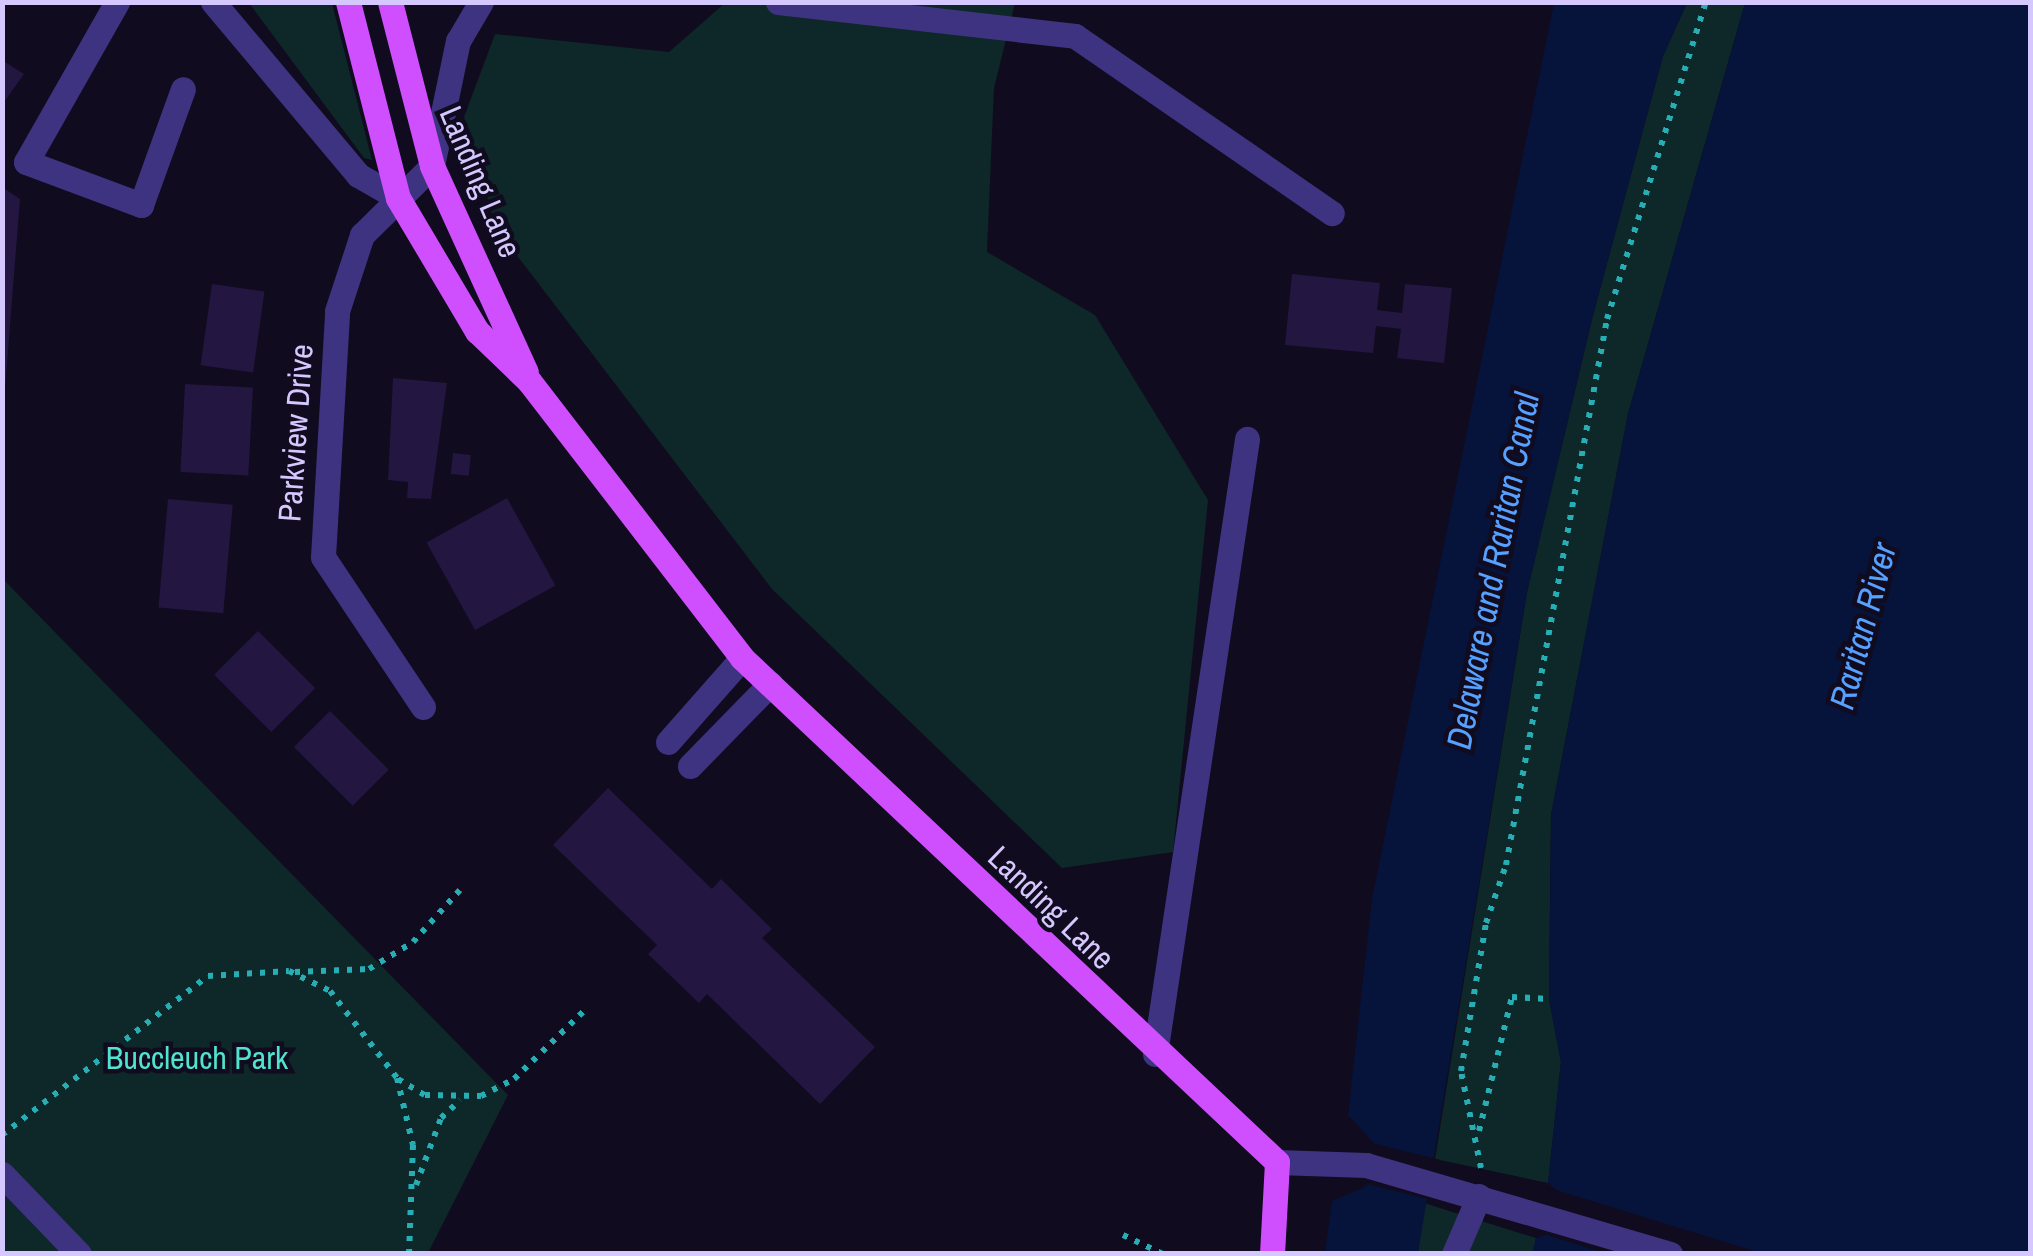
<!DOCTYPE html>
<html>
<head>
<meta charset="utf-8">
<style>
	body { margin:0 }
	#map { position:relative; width:2033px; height:1256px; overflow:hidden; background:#100b1e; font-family:"Archivo Narrow",sans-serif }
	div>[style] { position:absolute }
	.green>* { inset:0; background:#0e2728 }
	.water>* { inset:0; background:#06143c }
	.pier>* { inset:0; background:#100b1e; transform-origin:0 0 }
	.building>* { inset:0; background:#231640; transform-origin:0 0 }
	.path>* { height:6px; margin-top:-3px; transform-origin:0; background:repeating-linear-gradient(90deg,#27aeb4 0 5px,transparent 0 13px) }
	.minor>* { height:25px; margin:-12.5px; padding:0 12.5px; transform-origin:12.5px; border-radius:12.5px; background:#3e3380 }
	.major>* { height:25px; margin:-12.5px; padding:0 12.5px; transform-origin:12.5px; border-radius:12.5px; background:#cf4fff }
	span { translate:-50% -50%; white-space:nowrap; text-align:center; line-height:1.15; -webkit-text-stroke:9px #100b1e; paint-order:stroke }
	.street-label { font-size:32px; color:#d4c8ff }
	.park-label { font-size:32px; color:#4fe4ce }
	.water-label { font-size:35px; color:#56a0ff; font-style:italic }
	.frame { position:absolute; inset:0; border:5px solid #d4c8ff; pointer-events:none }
</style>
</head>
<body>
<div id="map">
	<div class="green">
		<i style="clip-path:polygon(249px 3px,332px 3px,372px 160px,364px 158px)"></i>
		<i style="clip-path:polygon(725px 3px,1015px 3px,994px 88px,987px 252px,1095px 315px,1208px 500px,1173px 852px,1062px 868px,772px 589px,496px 228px,464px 117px,495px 34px,669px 52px)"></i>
		<i style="clip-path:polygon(1687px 3px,1745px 3px,1628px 414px,1551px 815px,1549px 999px,1561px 1062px,1548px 1183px,1435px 1159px,1527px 592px,1592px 319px,1663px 56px)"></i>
		<i style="clip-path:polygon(2px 578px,508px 1095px,428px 1253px,3px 1253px)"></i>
		<i style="clip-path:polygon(1424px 1203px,1536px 1238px,1533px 1253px,1418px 1254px)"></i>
	</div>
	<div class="water">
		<i style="clip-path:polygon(1554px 3px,1687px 3px,1663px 56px,1592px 319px,1527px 592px,1418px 1253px,1325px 1254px,1332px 1201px,1367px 1186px,1373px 1142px,1348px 1115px,1372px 899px)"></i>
		<i style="clip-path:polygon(1745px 3px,2030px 3px,2030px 1253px,1532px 1254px,1536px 1238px,1557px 1230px,1564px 1196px,1548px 1183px,1561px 1062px,1549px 999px,1551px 815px,1628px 414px)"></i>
	</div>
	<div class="pier">
		<i style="left:1372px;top:1143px;width:70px;height:41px;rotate:14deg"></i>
		<i style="clip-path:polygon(1543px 1186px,1761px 1253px,1607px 1254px,1538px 1232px,1552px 1226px,1559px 1197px)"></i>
	</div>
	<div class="building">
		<i style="clip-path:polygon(2px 60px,24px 74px,2px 105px)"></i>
		<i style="clip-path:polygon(2px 187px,20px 199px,2px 427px)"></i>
		<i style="clip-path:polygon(1292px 274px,1380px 283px,1377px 310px,1402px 313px,1405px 284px,1452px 288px,1444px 363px,1397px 358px,1401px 329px,1376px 326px,1373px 353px,1285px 345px)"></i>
		<i style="left:212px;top:284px;width:53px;height:82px;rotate:8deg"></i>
		<i style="clip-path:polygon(393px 378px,447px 383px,431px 499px,407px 498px,408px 482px,388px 480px)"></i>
		<i style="left:185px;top:384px;width:68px;height:88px;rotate:3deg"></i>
		<i style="left:453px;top:453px;width:18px;height:21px;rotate:6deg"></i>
		<i style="left:507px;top:498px;width:100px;height:92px;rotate:61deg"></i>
		<i style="left:168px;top:499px;width:65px;height:109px;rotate:5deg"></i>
		<i style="left:258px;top:631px;width:81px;height:62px;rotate:45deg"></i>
		<i style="left:330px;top:711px;width:83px;height:51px;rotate:45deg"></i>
		<i style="clip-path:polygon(608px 788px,712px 889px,721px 879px,772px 929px,762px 938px,875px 1047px,820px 1104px,707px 994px,699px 1003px,648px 954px,657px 945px,553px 845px)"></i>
	</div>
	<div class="path">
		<i style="left:295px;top:972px;width:74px;rotate:-2.3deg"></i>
		<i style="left:369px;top:969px;width:52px;rotate:-31.5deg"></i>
		<i style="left:413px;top:942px;width:70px;rotate:-47.9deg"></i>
		<i style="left:398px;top:1079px;width:31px;rotate:31deg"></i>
		<i style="left:425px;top:1095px;width:56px;rotate:1deg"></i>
		<i style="left:481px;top:1096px;width:37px;rotate:-27deg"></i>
		<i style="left:514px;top:1079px;width:99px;rotate:-44.2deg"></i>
		<i style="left:1479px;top:1131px;width:138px;rotate:-76.2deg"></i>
		<i style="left:1512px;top:997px;width:37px;rotate:3deg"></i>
		<i style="left:2px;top:1135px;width:260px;rotate:-37.7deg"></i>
		<i style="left:208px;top:976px;width:81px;rotate:-3.5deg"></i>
		<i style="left:289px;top:971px;width:46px;rotate:26deg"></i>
		<i style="left:330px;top:991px;width:110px;rotate:52.4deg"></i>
		<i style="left:397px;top:1078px;width:69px;rotate:76.6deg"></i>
		<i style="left:413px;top:1145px;width:109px;rotate:92.1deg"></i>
		<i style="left:1481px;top:1168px;width:99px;rotate:-101.7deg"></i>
		<i style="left:1461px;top:1071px;width:150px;rotate:-80.4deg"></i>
		<i style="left:1486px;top:923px;width:61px;rotate:-71deg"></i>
		<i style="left:1506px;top:865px;width:555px;rotate:-79.52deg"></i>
		<i style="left:1607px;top:319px;width:332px;rotate:-72.7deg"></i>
		<i style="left:416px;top:1185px;width:72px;rotate:-69.5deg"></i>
		<i style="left:441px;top:1118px;width:26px;rotate:-43deg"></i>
		<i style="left:1123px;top:1235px;width:44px;rotate:25.4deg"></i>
	</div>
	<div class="minor">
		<i style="left:117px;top:2px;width:184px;rotate:119.6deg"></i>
		<i style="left:26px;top:162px;width:123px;rotate:20.5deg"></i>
		<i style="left:141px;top:205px;width:123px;rotate:-70.1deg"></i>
		<i style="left:213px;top:2px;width:226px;rotate:50deg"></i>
		<i style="left:358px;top:175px;width:46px;rotate:29.9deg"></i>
		<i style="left:778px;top:2px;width:299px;rotate:6.5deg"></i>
		<i style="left:1075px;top:36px;width:312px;rotate:34.6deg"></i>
		<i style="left:423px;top:707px;width:180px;rotate:-123.7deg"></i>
		<i style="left:323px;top:557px;width:246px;rotate:-86.7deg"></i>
		<i style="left:337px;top:311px;width:80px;rotate:-71.8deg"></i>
		<i style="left:362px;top:235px;width:98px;rotate:-44.6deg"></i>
		<i style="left:432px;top:166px;width:128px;rotate:-78.3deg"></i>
		<i style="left:458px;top:41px;width:45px;rotate:-59.5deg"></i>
		<i style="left:668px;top:742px;width:112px;rotate:-48.6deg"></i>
		<i style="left:690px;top:766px;width:115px;rotate:-45.7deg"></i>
		<i style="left:1155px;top:1054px;width:622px;rotate:-81.49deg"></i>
		<i style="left:1277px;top:1162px;width:89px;rotate:1.9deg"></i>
		<i style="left:1366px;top:1165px;width:317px;rotate:16.3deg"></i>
		<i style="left:2px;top:1174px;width:111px;rotate:46.1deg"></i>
		<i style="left:1454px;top:1254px;width:63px;rotate:-66.7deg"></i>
	</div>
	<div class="major">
		<i style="left:348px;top:2px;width:202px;rotate:75.7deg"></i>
		<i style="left:398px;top:198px;width:155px;rotate:59.3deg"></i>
		<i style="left:477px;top:331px;width:72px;rotate:43.9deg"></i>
		<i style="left:529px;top:381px;width:349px;rotate:52.4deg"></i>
		<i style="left:742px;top:658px;width:735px;rotate:43.29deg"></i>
		<i style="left:1277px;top:1162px;width:92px;rotate:93.1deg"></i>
		<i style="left:390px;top:2px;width:169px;rotate:75.6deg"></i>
		<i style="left:432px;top:166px;width:226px;rotate:65.5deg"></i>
	</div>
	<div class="street-label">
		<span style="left:480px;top:182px;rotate:67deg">Landing Lane</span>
		<span style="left:296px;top:433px;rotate:-86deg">Parkview Drive</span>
		<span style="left:1051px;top:908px;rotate:44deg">Landing Lane</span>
	</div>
	<div class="park-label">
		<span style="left:197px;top:1058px">Buccleuch Park</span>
	</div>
	<div class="water-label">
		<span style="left:1493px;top:571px;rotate:-79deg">Delaware and Raritan Canal</span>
		<span style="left:1863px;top:626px;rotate:-75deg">Raritan River</span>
	</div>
	<div class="frame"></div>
</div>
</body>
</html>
